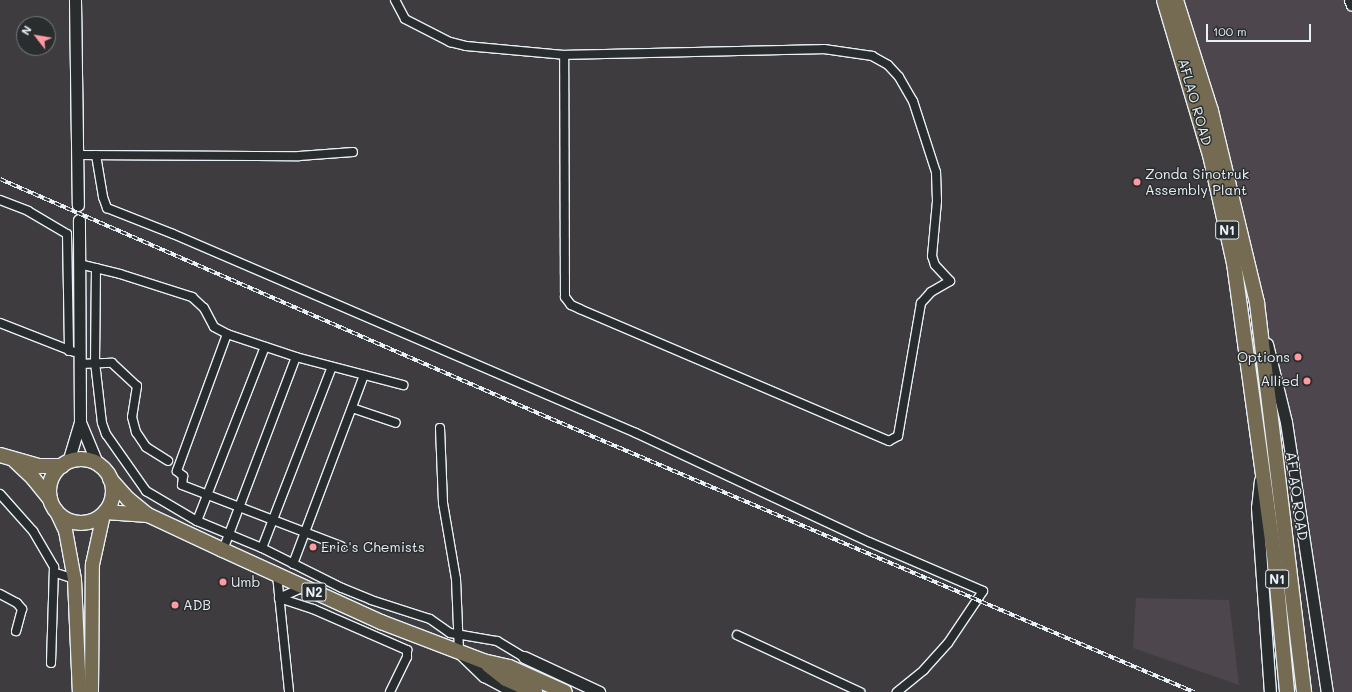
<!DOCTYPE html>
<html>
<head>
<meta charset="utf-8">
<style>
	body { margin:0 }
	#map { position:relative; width:1352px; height:692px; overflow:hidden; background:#3f3c40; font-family:Mali,sans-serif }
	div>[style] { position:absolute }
	.built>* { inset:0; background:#4d464d }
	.roads { filter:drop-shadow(1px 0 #e8f1f8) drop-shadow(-1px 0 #e8f1f8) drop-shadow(0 1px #e8f1f8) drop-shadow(0 -1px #e8f1f8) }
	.minor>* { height:8px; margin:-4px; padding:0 4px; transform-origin:4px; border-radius:4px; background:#2a2d2e }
	.tertiary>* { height:11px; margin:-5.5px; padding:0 5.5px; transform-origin:5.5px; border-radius:5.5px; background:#2a2d2e }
	.primary>* { height:13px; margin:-6.5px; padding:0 6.5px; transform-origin:6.5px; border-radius:6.5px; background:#746b52 }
	.trunk>* { height:14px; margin:-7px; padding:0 7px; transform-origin:7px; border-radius:7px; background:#746b52 }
	.trunk>.ring { margin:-7px; padding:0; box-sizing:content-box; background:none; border:14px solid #746b52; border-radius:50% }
	.rail>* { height:3.5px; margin-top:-1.75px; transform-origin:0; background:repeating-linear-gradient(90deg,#2a2d2e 0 6px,#e8f1f8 0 12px); box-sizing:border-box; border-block:1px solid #e8f1f8 }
	.dots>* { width:11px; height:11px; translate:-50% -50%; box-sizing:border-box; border:2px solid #2a2d2e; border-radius:50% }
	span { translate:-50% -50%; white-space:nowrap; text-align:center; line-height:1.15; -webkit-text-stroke:3px #2a2d2e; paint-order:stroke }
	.shield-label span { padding:1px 3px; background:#2a2d2e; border:1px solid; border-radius:3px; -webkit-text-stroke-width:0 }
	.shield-label { font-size:13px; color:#e8f1f8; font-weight:700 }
	.street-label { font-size:14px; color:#e8f1f8 }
	.poi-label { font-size:14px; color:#e8f1f8 }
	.left { translate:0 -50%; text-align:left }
	.right { translate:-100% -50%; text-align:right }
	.north { position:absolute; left:16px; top:16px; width:40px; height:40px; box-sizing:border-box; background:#2a2d2e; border:1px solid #767b7f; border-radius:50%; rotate:301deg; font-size:11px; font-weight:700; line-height:16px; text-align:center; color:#e8f1f8 }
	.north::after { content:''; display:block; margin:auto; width:14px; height:18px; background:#ff9aa2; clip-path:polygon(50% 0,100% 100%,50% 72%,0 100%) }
	.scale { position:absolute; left:1206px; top:24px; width:105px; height:18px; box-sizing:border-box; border:2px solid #e8f1f8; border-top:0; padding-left:5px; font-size:12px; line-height:14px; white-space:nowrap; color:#e8f1f8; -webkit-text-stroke:3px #2a2d2e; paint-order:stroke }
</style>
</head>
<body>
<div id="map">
	<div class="built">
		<i style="clip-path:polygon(1182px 0,1352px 0,1352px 692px,1330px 692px,1276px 359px,1251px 256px)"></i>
		<i style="clip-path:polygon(1136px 598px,1229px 600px,1239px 685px,1133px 648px)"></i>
	</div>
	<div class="roads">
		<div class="minor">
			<i style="left:395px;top:0;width:21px;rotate:62deg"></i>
			<i style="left:405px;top:19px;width:51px;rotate:27.1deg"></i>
			<i style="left:450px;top:42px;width:16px;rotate:14deg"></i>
			<i style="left:466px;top:46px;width:98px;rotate:5.2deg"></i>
			<i style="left:824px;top:49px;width:49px;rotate:8.3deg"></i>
			<i style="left:872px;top:56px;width:18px;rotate:29deg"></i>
			<i style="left:888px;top:65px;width:16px;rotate:47deg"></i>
			<i style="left:899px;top:77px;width:28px;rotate:60deg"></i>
			<i style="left:913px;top:101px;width:75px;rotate:72.1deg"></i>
			<i style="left:936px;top:172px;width:29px;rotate:88deg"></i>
			<i style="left:937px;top:201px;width:55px;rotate:95.2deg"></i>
			<i style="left:932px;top:256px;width:9px;rotate:72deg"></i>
			<i style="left:935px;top:265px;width:22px;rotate:47deg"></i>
			<i style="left:950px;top:281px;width:22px;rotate:150deg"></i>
			<i style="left:931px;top:292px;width:15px;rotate:132deg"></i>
			<i style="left:921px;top:303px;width:135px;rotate:99.8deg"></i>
			<i style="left:898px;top:436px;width:10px;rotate:151deg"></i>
			<i style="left:889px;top:441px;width:336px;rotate:-156.9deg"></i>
			<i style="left:580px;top:309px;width:10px;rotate:-156deg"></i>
			<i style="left:571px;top:305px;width:10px;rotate:-127deg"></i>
			<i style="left:565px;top:297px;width:242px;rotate:-90.2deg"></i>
			<i style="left:564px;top:55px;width:260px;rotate:-1.3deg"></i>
			<i style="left:78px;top:155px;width:221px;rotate:0.3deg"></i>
			<i style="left:299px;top:156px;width:54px;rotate:-4.2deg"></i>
			<i style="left:96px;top:155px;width:43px;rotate:80.5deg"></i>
			<i style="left:103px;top:197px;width:12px;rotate:70deg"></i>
			<i style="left:107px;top:208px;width:71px;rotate:21.5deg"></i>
			<i style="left:173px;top:234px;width:504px;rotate:23.26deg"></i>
			<i style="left:636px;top:433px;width:257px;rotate:25.1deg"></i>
			<i style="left:869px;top:542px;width:124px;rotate:23.3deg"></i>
			<i style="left:983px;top:591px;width:63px;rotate:123.9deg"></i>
			<i style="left:948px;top:643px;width:36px;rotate:132deg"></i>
			<i style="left:924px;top:670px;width:35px;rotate:141deg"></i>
			<i style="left:0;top:200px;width:30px;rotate:21deg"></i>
			<i style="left:28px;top:211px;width:45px;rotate:30.5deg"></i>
			<i style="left:67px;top:234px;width:117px;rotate:89deg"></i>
			<i style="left:79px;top:264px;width:42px;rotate:13.7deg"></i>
			<i style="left:120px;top:274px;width:76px;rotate:17.7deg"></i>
			<i style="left:192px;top:297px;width:16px;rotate:43deg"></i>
			<i style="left:204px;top:308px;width:21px;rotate:62deg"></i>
			<i style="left:214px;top:327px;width:15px;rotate:28deg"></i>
			<i style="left:227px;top:334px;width:73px;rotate:18.4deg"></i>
			<i style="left:296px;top:357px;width:111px;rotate:14.7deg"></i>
			<i style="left:96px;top:268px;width:94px;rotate:90.6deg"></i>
			<i style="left:95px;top:362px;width:61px;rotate:83.5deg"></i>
			<i style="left:102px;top:423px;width:12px;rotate:70deg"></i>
			<i style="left:106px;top:434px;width:70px;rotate:54.9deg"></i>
			<i style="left:146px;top:491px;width:59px;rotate:30.5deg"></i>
			<i style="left:197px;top:521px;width:70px;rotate:22.6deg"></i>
			<i style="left:262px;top:548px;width:89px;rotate:26.6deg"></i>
			<i style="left:342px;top:588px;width:31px;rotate:22deg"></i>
			<i style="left:371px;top:600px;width:62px;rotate:17.9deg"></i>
			<i style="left:430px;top:619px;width:24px;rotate:35deg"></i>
			<i style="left:450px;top:633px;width:48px;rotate:9.7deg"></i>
			<i style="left:497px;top:641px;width:31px;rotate:31deg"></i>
			<i style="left:0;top:323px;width:79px;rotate:21.4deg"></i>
			<i style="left:227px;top:334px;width:146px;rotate:110.1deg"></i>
			<i style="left:177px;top:471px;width:8px;rotate:40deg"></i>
			<i style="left:183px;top:476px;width:9px;rotate:96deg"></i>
			<i style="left:182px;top:485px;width:170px;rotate:21deg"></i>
			<i style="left:79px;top:364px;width:33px;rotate:-2deg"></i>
			<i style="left:112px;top:363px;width:34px;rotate:43deg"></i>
			<i style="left:137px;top:386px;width:31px;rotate:99deg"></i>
			<i style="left:132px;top:417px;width:16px;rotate:75deg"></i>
			<i style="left:136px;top:432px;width:18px;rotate:56deg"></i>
			<i style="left:146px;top:447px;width:26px;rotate:32deg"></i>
			<i style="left:352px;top:408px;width:46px;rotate:18.8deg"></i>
			<i style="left:440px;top:428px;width:75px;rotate:87.7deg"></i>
			<i style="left:443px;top:503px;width:77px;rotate:80.3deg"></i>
			<i style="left:456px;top:579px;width:73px;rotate:87.6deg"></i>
			<i style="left:0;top:494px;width:50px;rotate:48.3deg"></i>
			<i style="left:33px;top:531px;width:42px;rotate:59.7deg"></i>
			<i style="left:54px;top:567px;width:96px;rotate:91.8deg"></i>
			<i style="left:197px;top:521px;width:187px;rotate:-68.7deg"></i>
			<i style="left:262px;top:548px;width:194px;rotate:-68.9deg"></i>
			<i style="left:223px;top:550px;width:206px;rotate:-69.3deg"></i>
			<i style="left:293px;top:564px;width:202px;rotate:-69.4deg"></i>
			<i style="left:56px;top:573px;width:19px;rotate:18deg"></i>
			<i style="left:277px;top:575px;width:118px;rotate:84.1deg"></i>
			<i style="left:0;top:594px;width:19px;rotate:28deg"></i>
			<i style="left:17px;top:603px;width:8px;rotate:50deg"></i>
			<i style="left:22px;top:609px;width:23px;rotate:105deg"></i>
			<i style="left:279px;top:598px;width:36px;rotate:18deg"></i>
			<i style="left:313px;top:609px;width:103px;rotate:23.6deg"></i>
			<i style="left:407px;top:650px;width:7px;rotate:90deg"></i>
			<i style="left:407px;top:657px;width:39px;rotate:116deg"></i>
			<i style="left:279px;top:598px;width:27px;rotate:-24deg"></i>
			<i style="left:737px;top:635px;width:136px;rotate:24.9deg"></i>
		</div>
		<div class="tertiary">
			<i style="left:75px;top:0;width:205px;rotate:89.2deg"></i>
			<i style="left:1350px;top:0;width:5px;rotate:68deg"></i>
			<i style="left:1267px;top:344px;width:80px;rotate:76.3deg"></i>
			<i style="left:1286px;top:422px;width:273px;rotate:81.4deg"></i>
			<i style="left:80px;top:422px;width:44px;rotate:67.5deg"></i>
			<i style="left:68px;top:462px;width:42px;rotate:-73.3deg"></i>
			<i style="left:80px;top:422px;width:202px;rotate:-90.3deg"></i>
			<i style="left:1260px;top:480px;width:27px;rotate:96deg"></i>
			<i style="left:1257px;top:507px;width:185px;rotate:86deg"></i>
			<i style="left:461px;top:654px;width:32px;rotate:44deg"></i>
			<i style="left:484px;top:676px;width:34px;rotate:28deg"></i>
			<i style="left:524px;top:657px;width:83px;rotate:25deg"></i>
		</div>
		<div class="primary">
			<i style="left:55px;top:509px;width:23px;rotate:65deg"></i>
			<i style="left:65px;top:530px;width:50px;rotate:79.6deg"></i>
			<i style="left:74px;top:579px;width:113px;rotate:87.5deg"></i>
			<i style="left:91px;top:692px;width:128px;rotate:-89.6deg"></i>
			<i style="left:92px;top:564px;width:51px;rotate:-77.6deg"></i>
		</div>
		<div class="trunk">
			<i style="left:1164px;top:0;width:162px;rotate:73.5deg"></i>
			<i style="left:1210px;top:155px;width:111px;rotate:77.5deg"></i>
			<i style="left:1234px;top:263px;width:294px;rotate:82.2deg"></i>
			<i style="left:1274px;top:554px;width:139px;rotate:84.6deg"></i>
			<i style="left:1176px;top:0;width:116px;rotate:72.5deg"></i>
			<i style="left:1211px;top:111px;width:197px;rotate:76.5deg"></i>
			<i style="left:1257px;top:303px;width:392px;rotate:83.1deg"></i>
			<i style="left:0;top:455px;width:41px;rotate:15.8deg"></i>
			<i style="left:39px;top:466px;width:23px"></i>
			<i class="ring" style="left:49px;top:459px;width:50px;height:50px"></i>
			<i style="left:15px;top:461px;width:25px;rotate:43deg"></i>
			<i style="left:33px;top:478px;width:27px;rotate:51deg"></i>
			<i style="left:110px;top:479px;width:27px;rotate:48deg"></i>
			<i style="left:128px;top:499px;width:26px;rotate:39deg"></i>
			<i style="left:148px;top:515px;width:83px;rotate:25deg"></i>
			<i style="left:223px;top:550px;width:174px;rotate:24.5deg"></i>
			<i style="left:381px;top:622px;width:109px;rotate:20.9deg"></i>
			<i style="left:483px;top:661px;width:27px;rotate:13deg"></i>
			<i style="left:509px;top:667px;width:61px;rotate:24.1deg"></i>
			<i style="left:105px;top:512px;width:43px;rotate:4deg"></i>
			<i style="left:488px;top:665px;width:23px;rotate:38deg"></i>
			<i style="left:506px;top:679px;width:32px;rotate:24deg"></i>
		</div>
	</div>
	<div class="rail">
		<i style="left:0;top:179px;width:589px;rotate:23.52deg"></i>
		<i style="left:540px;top:414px;width:711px;rotate:23.03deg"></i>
	</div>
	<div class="dots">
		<i style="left:1137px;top:182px;background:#ff9aa2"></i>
		<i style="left:1298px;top:357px;background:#ff9aa2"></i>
		<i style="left:1307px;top:381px;background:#ff9aa2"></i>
		<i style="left:313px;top:547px;background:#ff9aa2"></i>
		<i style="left:223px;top:582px;background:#ff9aa2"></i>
		<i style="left:175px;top:605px;background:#ff9aa2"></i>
	</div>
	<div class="shield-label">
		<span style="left:1227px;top:230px">N1</span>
		<span style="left:1277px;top:579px">N1</span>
		<span style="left:314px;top:592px">N2</span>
	</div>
	<div class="street-label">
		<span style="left:1195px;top:102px;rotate:74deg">AFLAO ROAD</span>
		<span style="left:1297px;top:496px;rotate:82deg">AFLAO ROAD</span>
	</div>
	<div class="poi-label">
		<span class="left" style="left:1145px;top:182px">Zonda Sinotruk<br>Assembly Plant</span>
		<span class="right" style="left:1290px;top:357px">Options</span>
		<span class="right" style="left:1299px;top:381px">Allied</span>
		<span class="left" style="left:321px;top:547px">Eric's Chemists</span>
		<span class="left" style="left:231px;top:582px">Umb</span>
		<span class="left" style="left:183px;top:605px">ADB</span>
	</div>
	<div class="north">N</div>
	<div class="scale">100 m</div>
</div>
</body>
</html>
